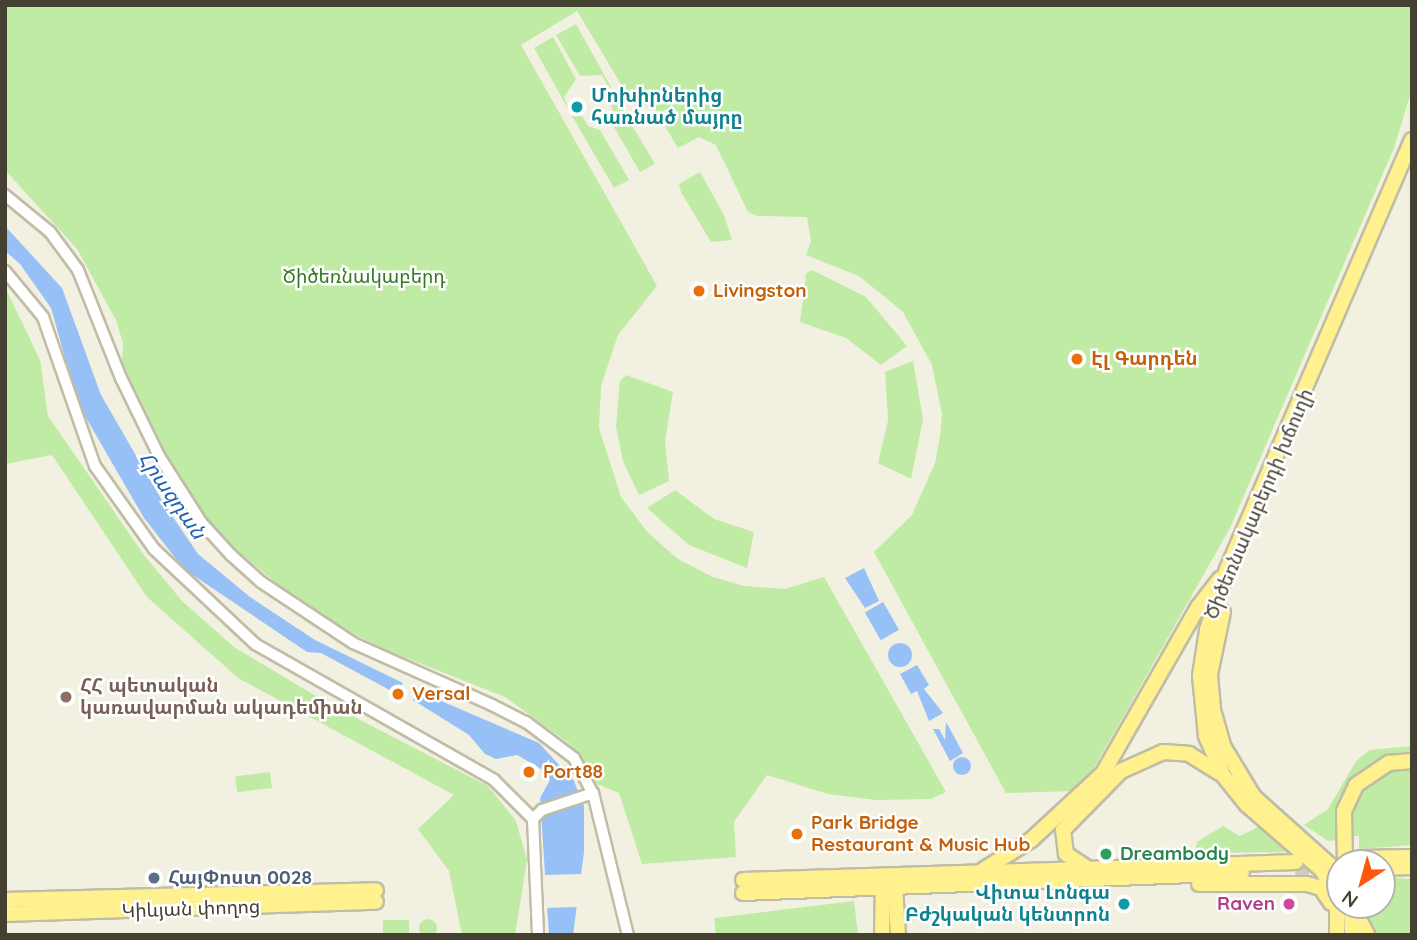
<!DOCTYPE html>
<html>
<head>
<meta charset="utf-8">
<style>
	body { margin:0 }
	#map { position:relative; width:1417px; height:940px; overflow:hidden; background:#f2f0e1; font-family:Quicksand,"Noto Sans Armenian",sans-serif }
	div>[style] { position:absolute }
	.green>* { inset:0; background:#c0eba5; transform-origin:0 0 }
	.round { border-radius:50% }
	.water>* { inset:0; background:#97c0f6; transform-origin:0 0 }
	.pier>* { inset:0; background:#f2f0e1 }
	.major-tunnel>* { height:14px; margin-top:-7px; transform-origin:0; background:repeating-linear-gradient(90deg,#cfcdbe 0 14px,transparent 0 21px) }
	.roads { filter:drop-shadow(2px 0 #c1bca6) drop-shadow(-2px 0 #c1bca6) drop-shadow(0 2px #c1bca6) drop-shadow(0 -2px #c1bca6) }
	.minor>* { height:10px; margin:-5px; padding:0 5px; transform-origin:5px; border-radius:5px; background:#fff }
	.major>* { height:14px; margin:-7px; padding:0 7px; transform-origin:7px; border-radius:7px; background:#fff18d }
	.dots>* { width:19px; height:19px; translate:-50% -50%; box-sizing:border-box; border:4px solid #fff; border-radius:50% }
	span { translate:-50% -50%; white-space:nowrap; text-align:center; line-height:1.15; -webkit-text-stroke:5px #fff; paint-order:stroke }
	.culture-label { font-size:19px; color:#0d838f; font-weight:700 }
	.left { translate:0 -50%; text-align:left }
	.right { translate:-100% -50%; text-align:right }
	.park-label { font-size:19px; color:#347921 }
	.food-label { font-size:19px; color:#c56008; font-weight:700 }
	.street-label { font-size:19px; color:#444032 }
	.education-label { font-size:19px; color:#785e54; font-weight:700 }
	.leisure-label { font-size:19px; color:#27864d; font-weight:700 }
	.service-label { font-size:19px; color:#4e5e75; font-weight:700 }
	.hotel-label { font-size:19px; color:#b23c85; font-weight:700 }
	.water-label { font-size:21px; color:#2361b7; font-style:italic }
	.frame { position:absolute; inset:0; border:7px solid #444032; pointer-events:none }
	.north { position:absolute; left:1326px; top:849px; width:70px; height:70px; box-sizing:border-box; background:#fff; border:2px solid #b4b3ad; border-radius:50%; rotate:216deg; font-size:19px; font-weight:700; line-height:28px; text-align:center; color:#444032 }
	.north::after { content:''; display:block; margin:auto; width:24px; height:32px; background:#ff570b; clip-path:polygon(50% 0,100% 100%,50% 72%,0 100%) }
</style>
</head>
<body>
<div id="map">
	<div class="green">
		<i style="clip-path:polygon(5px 5px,1412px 5px,1412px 89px,1394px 148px,1230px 528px,1119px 724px,1091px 773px,1072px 791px,1006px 793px,874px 552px,912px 515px,935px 463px,940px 437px,942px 414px,932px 365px,903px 312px,859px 276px,806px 255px,811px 241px,807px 217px,757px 216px,748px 212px,716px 145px,699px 137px,678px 148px,651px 103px,636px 109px,577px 11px,521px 45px,657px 286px,618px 335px,601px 386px,599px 428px,621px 497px,648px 533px,678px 559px,713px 577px,744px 586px,785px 589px,824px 577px,946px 792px,931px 799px,876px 800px,828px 794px,767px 775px,734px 822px,736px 857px,642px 864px,619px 793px,597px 784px,570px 744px,505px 697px,381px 648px,307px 609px,207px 525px,163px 453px,122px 364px,123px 343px,116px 320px,77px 249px,5px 170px)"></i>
		<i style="clip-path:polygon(576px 24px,611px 87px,609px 88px,602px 75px,580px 76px,556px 35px)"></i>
		<i style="clip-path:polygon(553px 37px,576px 79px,564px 97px,570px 112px,534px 48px)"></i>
		<i style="clip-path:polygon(612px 92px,655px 164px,640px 172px,611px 122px,613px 110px,605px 96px)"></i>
		<i style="clip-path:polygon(579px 111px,588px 126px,600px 130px,629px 180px,614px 188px,572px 116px)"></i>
		<i style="clip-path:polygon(700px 172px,724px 215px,732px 240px,711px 242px,681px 192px,679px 184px)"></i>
		<i style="clip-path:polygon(812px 270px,866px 297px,907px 346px,881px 365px,846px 338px,800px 322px,806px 274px)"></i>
		<i style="clip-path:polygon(5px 287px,40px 360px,48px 416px,144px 555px,182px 601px,234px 647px,331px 705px,488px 786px,516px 821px,527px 860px,515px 935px,462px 935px,449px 871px,418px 829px,454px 795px,238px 678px,147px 597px,52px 455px,5px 464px)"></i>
		<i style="clip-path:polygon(913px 361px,923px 419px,911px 479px,878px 463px,888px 420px,885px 372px)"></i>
		<i style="clip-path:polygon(626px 375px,673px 392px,665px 441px,669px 481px,639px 495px,623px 461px,616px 427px,620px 381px)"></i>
		<i style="clip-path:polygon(675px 490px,714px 519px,754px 532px,747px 568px,689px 545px,647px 508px)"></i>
		<i style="clip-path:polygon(1412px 746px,1412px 756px,1386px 759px,1365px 768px,1353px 780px,1338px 807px,1339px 840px,1328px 841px,1304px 825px,1328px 809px,1356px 761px,1370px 750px)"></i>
		<i style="clip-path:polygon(1396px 767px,1412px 767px,1412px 845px,1359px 849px,1359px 836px,1349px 836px,1349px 815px,1364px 783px)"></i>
		<i style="left:270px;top:772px;width:16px;height:35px;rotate:83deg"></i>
		<i style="clip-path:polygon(1223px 826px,1240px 836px,1260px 826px,1294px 852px,1195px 853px,1197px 842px)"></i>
		<i style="clip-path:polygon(1382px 877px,1412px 879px,1412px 935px,1372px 935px,1365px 905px,1382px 905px)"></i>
		<i style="left:854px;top:901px;width:34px;height:141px;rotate:83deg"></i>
		<i class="round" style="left:419px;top:919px;width:18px;height:18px"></i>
		<i style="left:383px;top:920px;width:26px;height:15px"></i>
	</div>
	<div class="water">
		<i style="clip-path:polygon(5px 226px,62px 288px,101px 395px,164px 504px,198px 554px,250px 597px,315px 640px,403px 683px,397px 694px,321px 653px,307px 652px,184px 569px,144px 518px,78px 404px,51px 308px,20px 264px,5px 251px)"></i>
		<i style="clip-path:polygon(864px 568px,879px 601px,865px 608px,845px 578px)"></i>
		<i style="left:883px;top:602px;width:32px;height:21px;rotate:60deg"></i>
		<i class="round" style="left:888px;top:643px;width:24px;height:24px"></i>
		<i style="clip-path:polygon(917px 665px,929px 685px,924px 689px,943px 713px,929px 721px,917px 691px,911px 694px,900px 674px)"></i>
		<i style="clip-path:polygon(418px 691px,539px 743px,574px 781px,584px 806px,584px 852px,573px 935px,549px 935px,540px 798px,550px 780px,548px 773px,517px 755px,496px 759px,485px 754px,469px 735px,413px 700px)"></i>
		<i style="clip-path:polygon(946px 722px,963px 753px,950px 761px,933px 729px,939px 729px,945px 740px)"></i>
		<i class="round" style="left:953px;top:757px;width:18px;height:18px"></i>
	</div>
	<div class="pier">
		<i style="clip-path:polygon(584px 874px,580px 907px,544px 908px,542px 875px)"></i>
	</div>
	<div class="major-tunnel">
		<i style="left:1295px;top:871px;width:34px;rotate:-2deg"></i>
	</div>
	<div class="roads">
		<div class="minor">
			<i style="left:5px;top:195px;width:58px;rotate:39.4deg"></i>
			<i style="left:50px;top:232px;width:47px;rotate:53.6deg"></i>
			<i style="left:78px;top:270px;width:116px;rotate:68.3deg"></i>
			<i style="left:121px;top:378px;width:87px;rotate:64deg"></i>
			<i style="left:159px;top:456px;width:78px;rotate:57.5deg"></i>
			<i style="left:201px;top:522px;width:45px;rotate:47.7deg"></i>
			<i style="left:231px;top:555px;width:40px;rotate:42deg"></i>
			<i style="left:261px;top:582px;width:110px;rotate:33.5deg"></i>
			<i style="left:353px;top:643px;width:152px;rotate:24deg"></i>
			<i style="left:492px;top:705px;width:38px;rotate:27deg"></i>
			<i style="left:526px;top:722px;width:60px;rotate:36.9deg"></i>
			<i style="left:574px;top:758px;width:40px;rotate:62deg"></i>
			<i style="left:593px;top:793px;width:146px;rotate:76.2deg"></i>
			<i style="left:5px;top:271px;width:60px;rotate:50.4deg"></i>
			<i style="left:43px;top:317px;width:158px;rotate:70.8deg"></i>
			<i style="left:95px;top:466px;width:102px;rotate:54.6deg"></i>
			<i style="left:154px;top:549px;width:139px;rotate:43.2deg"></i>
			<i style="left:255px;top:644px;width:275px;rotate:29.6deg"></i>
			<i style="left:494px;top:780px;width:55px;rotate:45deg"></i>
			<i style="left:533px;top:819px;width:116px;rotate:87.5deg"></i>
			<i style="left:533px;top:819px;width:13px;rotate:-45deg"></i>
			<i style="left:542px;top:810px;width:54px;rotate:-18.4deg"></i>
		</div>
		<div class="major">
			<i style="left:1223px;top:612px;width:64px;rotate:101.7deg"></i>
			<i style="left:1210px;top:675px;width:35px;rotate:85deg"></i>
			<i style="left:1213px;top:710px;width:37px;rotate:74deg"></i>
			<i style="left:1223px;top:746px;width:60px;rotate:58.7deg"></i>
			<i style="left:1254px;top:797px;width:115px;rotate:41.8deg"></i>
			<i style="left:1361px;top:858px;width:51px;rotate:-1.1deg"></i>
			<i style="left:1345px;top:863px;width:52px;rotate:-91.1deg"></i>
			<i style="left:1344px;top:811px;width:29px;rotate:-65deg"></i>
			<i style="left:1356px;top:785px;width:40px;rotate:-34deg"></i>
			<i style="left:1389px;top:763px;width:23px;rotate:-5deg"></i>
			<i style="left:1086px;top:867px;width:24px;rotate:-147deg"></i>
			<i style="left:1066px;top:854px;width:24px;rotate:-97deg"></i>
			<i style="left:1063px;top:830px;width:83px;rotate:-45.5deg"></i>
			<i style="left:1121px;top:771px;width:46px;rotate:-24.3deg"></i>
			<i style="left:1163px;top:752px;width:26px;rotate:4deg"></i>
			<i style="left:1189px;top:754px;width:36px;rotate:32deg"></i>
			<i style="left:1382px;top:868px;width:30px;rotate:-2deg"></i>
			<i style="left:983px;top:870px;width:57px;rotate:-32deg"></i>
			<i style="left:1031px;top:840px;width:98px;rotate:-42.9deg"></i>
			<i style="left:1103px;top:773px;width:191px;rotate:-60.2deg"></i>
			<i style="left:1198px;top:607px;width:36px;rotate:-52deg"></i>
			<i style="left:743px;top:880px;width:553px;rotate:-1.86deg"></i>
			<i style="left:889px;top:880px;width:8px;rotate:45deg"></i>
			<i style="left:895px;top:886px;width:49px;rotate:86.5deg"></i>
			<i style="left:1199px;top:884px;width:108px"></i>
			<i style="left:1307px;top:884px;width:15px;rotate:16deg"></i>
			<i style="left:1321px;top:888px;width:18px;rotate:56deg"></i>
			<i style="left:743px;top:893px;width:499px;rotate:-2.3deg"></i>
			<i style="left:5px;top:900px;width:371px;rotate:-1.5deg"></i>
			<i style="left:1352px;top:905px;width:34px;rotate:63deg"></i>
			<i style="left:1351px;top:908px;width:27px;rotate:88deg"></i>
			<i style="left:5px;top:914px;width:371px;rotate:-1.9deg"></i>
			<i style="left:882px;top:935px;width:54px;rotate:-88.9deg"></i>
			<i style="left:1337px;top:935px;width:32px;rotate:-90deg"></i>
			<i style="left:1337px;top:903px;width:35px;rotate:-114deg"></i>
			<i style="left:1323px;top:871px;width:101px;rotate:-139deg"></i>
			<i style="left:1247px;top:805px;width:38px;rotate:-129deg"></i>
			<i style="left:1223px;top:775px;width:43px;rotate:-113.6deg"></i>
			<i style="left:1206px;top:736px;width:60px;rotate:-95.7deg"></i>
			<i style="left:1200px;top:676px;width:47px;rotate:-81.3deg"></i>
			<i style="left:1207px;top:630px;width:64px;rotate:-71.8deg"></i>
			<i style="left:1227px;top:569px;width:467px;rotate:-66.7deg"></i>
		</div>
	</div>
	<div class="dots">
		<i style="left:577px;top:107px;background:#0f9aa8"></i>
		<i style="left:699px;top:291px;background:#e8710a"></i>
		<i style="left:1077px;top:359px;background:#e8710a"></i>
		<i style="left:398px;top:694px;background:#e8710a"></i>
		<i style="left:66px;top:697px;background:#8d6e63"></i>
		<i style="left:529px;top:772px;background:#e8710a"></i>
		<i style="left:797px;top:834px;background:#e8710a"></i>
		<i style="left:1106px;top:854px;background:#2e9e5b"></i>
		<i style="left:154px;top:878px;background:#5c6f8a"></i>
		<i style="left:1124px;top:904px;background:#0f9aa8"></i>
		<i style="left:1289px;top:904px;background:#d1479c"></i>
	</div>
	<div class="culture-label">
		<span class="left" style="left:591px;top:107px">Մոխիրներից<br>հառնած մայրը</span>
		<span class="right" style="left:1110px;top:904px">Վիտա Լոնգա<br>Բժշկական կենտրոն</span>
	</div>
	<div class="park-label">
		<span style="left:364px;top:277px">Ծիծեռնակաբերդ</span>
	</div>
	<div class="food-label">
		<span class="left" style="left:713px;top:291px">Livingston</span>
		<span class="left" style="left:1091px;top:359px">Էլ Գարդեն</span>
		<span class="left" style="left:412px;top:694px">Versal</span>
		<span class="left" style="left:543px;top:772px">Port88</span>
		<span class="left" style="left:811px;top:834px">Park Bridge<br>Restaurant &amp; Music Hub</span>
	</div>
	<div class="street-label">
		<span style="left:1259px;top:504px;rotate:-67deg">Ծիծեռնակաբերդի խճուղի</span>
		<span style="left:191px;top:909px;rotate:-2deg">Կիևյան փողոց</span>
	</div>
	<div class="education-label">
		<span class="left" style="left:80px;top:697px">ՀՀ պետական<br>կառավարման ակադեմիան</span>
	</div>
	<div class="leisure-label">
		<span class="left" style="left:1120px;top:854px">Dreambody</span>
	</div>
	<div class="service-label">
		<span class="left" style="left:168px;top:878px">ՀայՓոստ 0028</span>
	</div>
	<div class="hotel-label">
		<span class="right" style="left:1275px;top:904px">Raven</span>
	</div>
	<div class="water-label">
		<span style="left:173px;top:495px;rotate:55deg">Հրազդան</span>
	</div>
	<div class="frame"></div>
	<div class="north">N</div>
</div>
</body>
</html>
